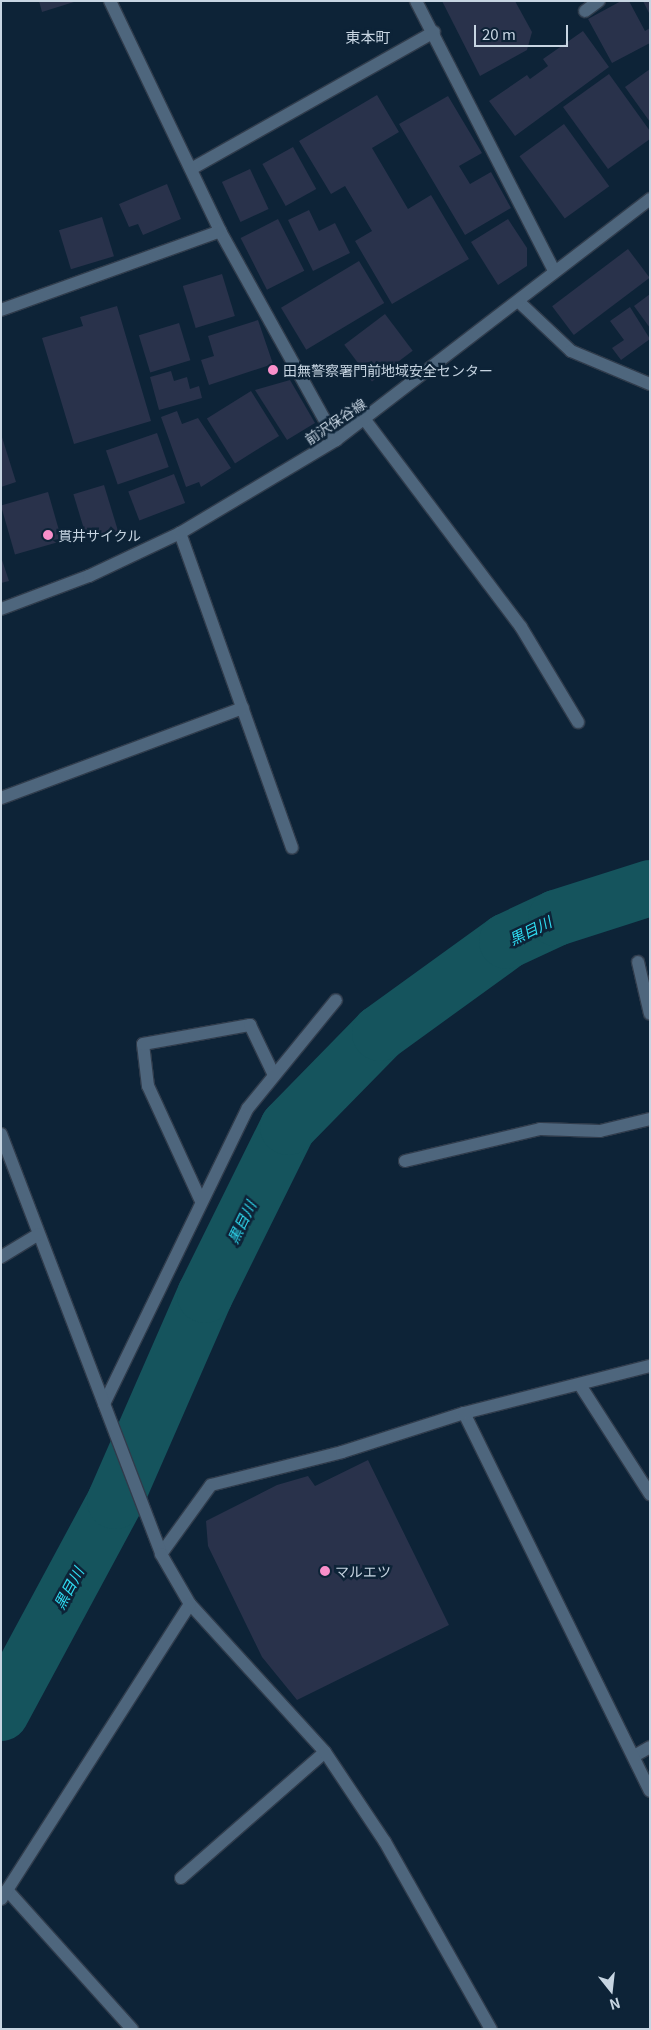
<!DOCTYPE html>
<html>
<head>
<meta charset="utf-8">
<style>
	body { margin:0 }
	#map { position:relative; width:651px; height:2030px; overflow:hidden; background:#0d2337; font-family:Georgia,"Noto Sans JP",serif }
	div>[style] { position:absolute }
	.river>* { height:56px; margin:-28px; padding:0 28px; transform-origin:28px; border-radius:28px; background:#15545d }
	.building>* { inset:0; background:#29324b; transform-origin:0 0 }
	.roads { filter:drop-shadow(1px 0 #303c4c) drop-shadow(-1px 0 #303c4c) drop-shadow(0 1px #303c4c) drop-shadow(0 -1px #303c4c) }
	.lane>* { height:12px; margin:-6px; padding:0 6px; transform-origin:6px; border-radius:6px; background:#4e667d }
	.street>* { height:12px; margin:-6px; padding:0 6px; transform-origin:6px; border-radius:6px; background:#4e667d }
	.secondary>* { height:12px; margin:-6px; padding:0 6px; transform-origin:6px; border-radius:6px; background:#4e667d }
	.dots>* { width:14px; height:14px; translate:-50% -50%; box-sizing:border-box; border:2px solid #0d2337; border-radius:50% }
	span { translate:-50% -50%; white-space:nowrap; text-align:center; line-height:1.15; -webkit-text-stroke:5px #0d2337; paint-order:stroke }
	.poi-label { font-size:14px; color:#c7d5e2 }
	.left { translate:0 -50%; text-align:left }
	.street-label { font-size:14px; color:#c7d5e2 }
	.neighbourhood-label { font-size:15px; color:#c7d5e2 }
	.water-label { font-size:15px; color:#2fddf3; font-style:italic }
	.frame { position:absolute; inset:0; border:2px solid #c7d5e2; pointer-events:none }
	.north { position:absolute; left:586px; top:1965px; width:50px; height:50px; -webkit-text-stroke:4px #0d2337; paint-order:stroke; rotate:164deg; font-size:14px; font-weight:700; line-height:20px; text-align:center; color:#c7d5e2 }
	.north::after { content:''; display:block; margin:auto; width:18px; height:22px; background:#c7d5e2; clip-path:polygon(50% 0,100% 100%,50% 72%,0 100%) }
	.scale { position:absolute; left:474px; top:25px; width:94px; height:22px; box-sizing:border-box; border:2px solid #c7d5e2; border-top:0; padding-left:6px; font-size:15px; line-height:18px; white-space:nowrap; color:#c7d5e2; -webkit-text-stroke:4px #0d2337; paint-order:stroke }
</style>
</head>
<body>
<div id="map">
	<div class="river">
		<i style="left:1px;top:1713px;width:241px;rotate:-61.7deg"></i>
		<i style="left:115px;top:1501px;width:225px;rotate:-66.4deg"></i>
		<i style="left:205px;top:1295px;width:187px;rotate:-63.7deg"></i>
		<i style="left:288px;top:1127px;width:132px;rotate:-45.6deg"></i>
		<i style="left:380px;top:1033px;width:157px;rotate:-35.9deg"></i>
		<i style="left:507px;top:941px;width:54px;rotate:-25.1deg"></i>
		<i style="left:556px;top:918px;width:99px;rotate:-17.7deg"></i>
	</div>
	<div class="building">
		<i style="clip-path:polygon(39px 1px,73px 1px,74px 2px,42px 12px)"></i>
		<i style="clip-path:polygon(442px 1px,515px 1px,532px 32px,527px 50px,480px 76px)"></i>
		<i style="clip-path:polygon(621px 1px,629px 1px,645px 31px,650px 28px,650px 43px,612px 63px,588px 19px)"></i>
		<i style="clip-path:polygon(643px 1px,650px 1px,650px 15px)"></i>
		<i style="clip-path:polygon(583px 31px,609px 67px,515px 136px,489px 101px,527px 75px,530px 79px,548px 66px,543px 59px)"></i>
		<i style="clip-path:polygon(650px 69px,650px 122px,625px 87px)"></i>
		<i style="clip-path:polygon(609px 74px,650px 131px,650px 139px,608px 169px,563px 107px)"></i>
		<i style="clip-path:polygon(377px 95px,399px 132px,372px 148px,408px 209px,431px 195px,469px 259px,392px 304px,355px 241px,372px 231px,345px 186px,331px 194px,299px 141px)"></i>
		<i style="clip-path:polygon(448px 96px,482px 153px,459px 166px,470px 184px,491px 172px,511px 208px,465px 235px,399px 124px)"></i>
		<i style="left:564px;top:124px;width:77px;height:55px;rotate:54deg"></i>
		<i style="left:293px;top:147px;width:48px;height:35px;rotate:61deg"></i>
		<i style="left:250px;top:169px;width:44px;height:31px;rotate:65deg"></i>
		<i style="clip-path:polygon(167px 184px,181px 219px,143px 235px,138px 224px,129px 227px,119px 204px)"></i>
		<i style="clip-path:polygon(309px 210px,319px 231px,335px 223px,350px 253px,313px 271px,288px 220px)"></i>
		<i style="left:102px;top:217px;width:41px;height:45px;rotate:73deg"></i>
		<i style="left:278px;top:219px;width:58px;height:42px;rotate:63deg"></i>
		<i style="clip-path:polygon(508px 219px,527px 248px,527px 266px,498px 285px,471px 242px)"></i>
		<i style="left:628px;top:249px;width:36px;height:95px;rotate:53deg"></i>
		<i style="left:359px;top:261px;width:49px;height:91px;rotate:59deg"></i>
		<i style="left:222px;top:274px;width:44px;height:41px;rotate:73deg"></i>
		<i style="clip-path:polygon(650px 294px,650px 328px,634px 306px)"></i>
		<i style="clip-path:polygon(117px 306px,151px 421px,74px 444px,42px 338px,83px 326px,80px 317px)"></i>
		<i style="clip-path:polygon(630px 307px,650px 339px,621px 360px,612px 348px,624px 340px,610px 321px)"></i>
		<i style="left:385px;top:314px;width:46px;height:51px;rotate:53deg"></i>
		<i style="clip-path:polygon(258px 320px,273px 364px,209px 385px,201px 360px,214px 356px,208px 336px)"></i>
		<i style="left:179px;top:323px;width:39px;height:42px;rotate:73deg"></i>
		<i style="clip-path:polygon(171px 371px,174px 381px,187px 377px,190px 389px,199px 386px,202px 398px,159px 410px,150px 377px)"></i>
		<i style="clip-path:polygon(290px 380px,315px 423px,287px 440px,255px 390px)"></i>
		<i style="left:251px;top:391px;width:53px;height:52px;rotate:58deg"></i>
		<i style="clip-path:polygon(177px 411px,182px 424px,198px 418px,231px 468px,201px 487px,199px 482px,186px 487px,161px 417px)"></i>
		<i style="left:157px;top:433px;width:36px;height:54px;rotate:71deg"></i>
		<i style="clip-path:polygon(1px 434px,16px 482px,1px 487px)"></i>
		<i style="left:174px;top:474px;width:31px;height:49px;rotate:69deg"></i>
		<i style="left:104px;top:485px;width:48px;height:32px;rotate:73deg"></i>
		<i style="left:48px;top:492px;width:51px;height:49px;rotate:74deg"></i>
		<i style="clip-path:polygon(1px 557px,9px 581px,1px 583px)"></i>
		<i style="clip-path:polygon(368px 1460px,449px 1625px,297px 1700px,262px 1657px,208px 1546px,206px 1521px,277px 1485px,308px 1476px,315px 1486px)"></i>
	</div>
	<div class="roads">
		<div class="lane">
			<i style="left:585px;top:11px;width:17px;rotate:-36deg"></i>
			<i style="left:191px;top:169px;width:279px;rotate:-29.4deg"></i>
			<i style="left:365px;top:420px;width:259px;rotate:53deg"></i>
			<i style="left:521px;top:627px;width:111px;rotate:59deg"></i>
			<i style="left:180px;top:533px;width:334px;rotate:70.4deg"></i>
			<i style="left:1px;top:798px;width:258px;rotate:-20.4deg"></i>
			<i style="left:634px;top:1756px;width:18px;rotate:-29deg"></i>
			<i style="left:181px;top:1878px;width:191px;rotate:-41.2deg"></i>
			<i style="left:7px;top:1890px;width:187px;rotate:48deg"></i>
		</div>
		<div class="street">
			<i style="left:110px;top:1px;width:255px;rotate:64.4deg"></i>
			<i style="left:220px;top:231px;width:239px;rotate:61deg"></i>
			<i style="left:416px;top:1px;width:303px;rotate:62.9deg"></i>
			<i style="left:518px;top:301px;width:73px;rotate:43.3deg"></i>
			<i style="left:571px;top:351px;width:86px;rotate:22.7deg"></i>
			<i style="left:1px;top:310px;width:233px;rotate:-19.8deg"></i>
			<i style="left:638px;top:962px;width:53px;rotate:77deg"></i>
			<i style="left:405px;top:1161px;width:139px;rotate:-13.3deg"></i>
			<i style="left:540px;top:1129px;width:60px;rotate:1.9deg"></i>
			<i style="left:600px;top:1131px;width:51px;rotate:-13.5deg"></i>
			<i style="left:200px;top:1199px;width:124px;rotate:-114.7deg"></i>
			<i style="left:148px;top:1086px;width:42px;rotate:-96.8deg"></i>
			<i style="left:143px;top:1044px;width:109px;rotate:-10.1deg"></i>
			<i style="left:250px;top:1025px;width:53px;rotate:64.4deg"></i>
			<i style="left:580px;top:1385px;width:130px;rotate:57.3deg"></i>
			<i style="left:104px;top:1404px;width:329px;rotate:-64.1deg"></i>
			<i style="left:248px;top:1108px;width:139px;rotate:-50.8deg"></i>
			<i style="left:464px;top:1413px;width:421px;rotate:63.8deg"></i>
			<i style="left:161px;top:1554px;width:85px;rotate:-54.1deg"></i>
			<i style="left:211px;top:1485px;width:135px;rotate:-14.1deg"></i>
			<i style="left:342px;top:1452px;width:128px;rotate:-17.7deg"></i>
			<i style="left:464px;top:1413px;width:192px;rotate:-14.2deg"></i>
			<i style="left:190px;top:1604px;width:200px;rotate:47.6deg"></i>
			<i style="left:325px;top:1752px;width:108px;rotate:56.3deg"></i>
			<i style="left:385px;top:1842px;width:215px;rotate:60.5deg"></i>
		</div>
		<div class="secondary">
			<i style="left:1px;top:609px;width:94px;rotate:-20.6deg"></i>
			<i style="left:89px;top:576px;width:101px;rotate:-25.3deg"></i>
			<i style="left:180px;top:533px;width:182px;rotate:-30.8deg"></i>
			<i style="left:336px;top:440px;width:396px;rotate:-37.5deg"></i>
			<i style="left:1px;top:1134px;width:449px;rotate:69.1deg"></i>
			<i style="left:161px;top:1554px;width:58px;rotate:59.9deg"></i>
			<i style="left:190px;top:1604px;width:350px;rotate:122.6deg"></i>
			<i style="left:1px;top:1257px;width:44px;rotate:-31.2deg"></i>
		</div>
	</div>
	<div class="dots">
		<i style="left:273px;top:370px;background:#f98fca"></i>
		<i style="left:48px;top:535px;background:#f98fca"></i>
		<i style="left:325px;top:1571px;background:#f98fca"></i>
	</div>
	<div class="poi-label">
		<span class="left" style="left:283px;top:370px">田無警察署門前地域安全センター</span>
		<span class="left" style="left:58px;top:535px">貫井サイクル</span>
		<span class="left" style="left:335px;top:1571px">マルエツ</span>
	</div>
	<div class="street-label">
		<span style="left:335px;top:421px;rotate:-34deg">前沢保谷線</span>
	</div>
	<div class="neighbourhood-label">
		<span style="left:368px;top:37px">東本町</span>
	</div>
	<div class="water-label">
		<span style="left:530px;top:930px;rotate:-26deg">黒目川</span>
		<span style="left:241px;top:1222px;rotate:-64deg">黒目川</span>
		<span style="left:68px;top:1588px;rotate:-62deg">黒目川</span>
	</div>
	<div class="frame"></div>
	<div class="north">N</div>
	<div class="scale">20 m</div>
</div>
</body>
</html>
